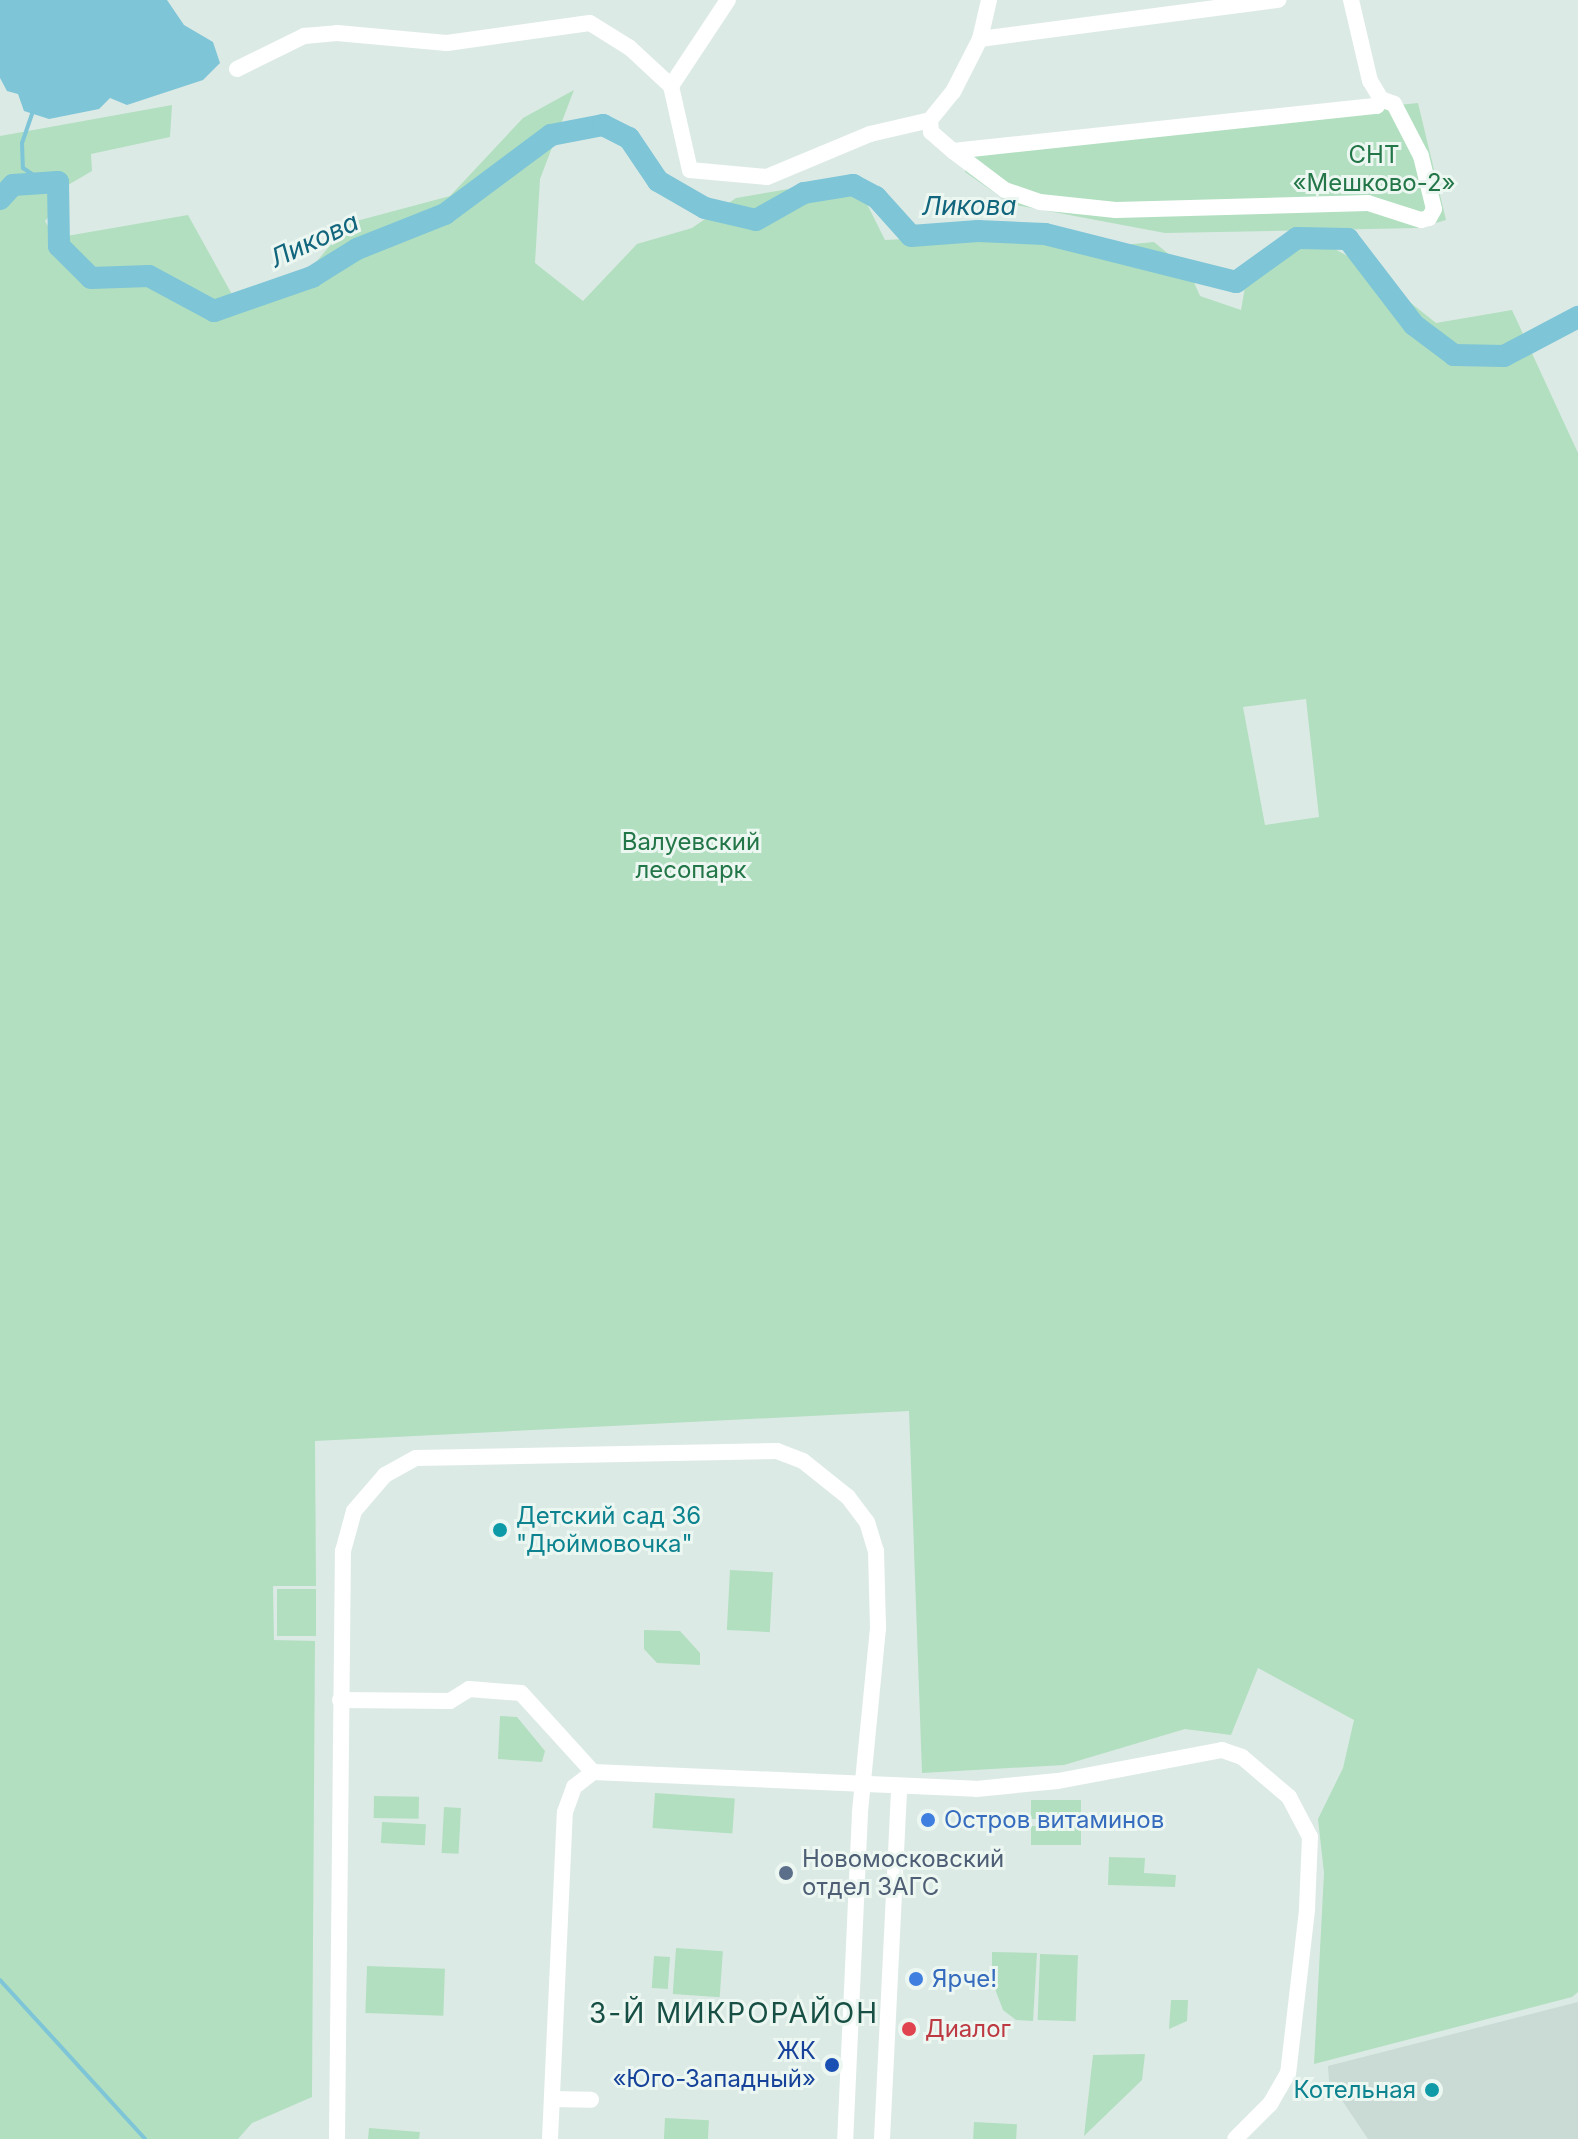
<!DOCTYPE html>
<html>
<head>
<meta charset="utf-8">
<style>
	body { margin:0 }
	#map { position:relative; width:1578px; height:2139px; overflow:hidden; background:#dceae5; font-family:Inter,sans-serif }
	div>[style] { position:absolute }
	.built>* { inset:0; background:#cadad4 }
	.green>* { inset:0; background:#b2dfc0; transform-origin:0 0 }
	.water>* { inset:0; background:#7dc5d7 }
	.stream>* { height:4px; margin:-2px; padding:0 2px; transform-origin:2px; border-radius:2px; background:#7dc5d7 }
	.river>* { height:22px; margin:-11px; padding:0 11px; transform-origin:11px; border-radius:11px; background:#7dc5d7 }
	.minor>* { height:16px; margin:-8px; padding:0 8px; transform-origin:8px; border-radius:8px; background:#fff }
	.dots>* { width:22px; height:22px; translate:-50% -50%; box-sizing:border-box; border:4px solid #edf7f2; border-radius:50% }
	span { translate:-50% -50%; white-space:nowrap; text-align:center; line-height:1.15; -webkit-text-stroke:6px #edf7f2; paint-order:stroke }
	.park-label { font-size:24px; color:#237647 }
	.culture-label { font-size:24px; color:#0d838f }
	.left { translate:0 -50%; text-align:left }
	.right { translate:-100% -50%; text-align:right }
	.shop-label { font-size:24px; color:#366cbe }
	.service-label { font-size:24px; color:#4e5e75 }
	.health-label { font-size:24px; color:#be3a42 }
	.transit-label { font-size:24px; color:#164399 }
	.water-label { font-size:26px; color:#11657c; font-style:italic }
	.quarter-label { font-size:28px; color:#174f44; letter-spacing:2px }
</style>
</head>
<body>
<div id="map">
	<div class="built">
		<i style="clip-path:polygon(1578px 2002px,1578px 2139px,1368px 2139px,1329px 2081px,1328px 2066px)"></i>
	</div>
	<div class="green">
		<i style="clip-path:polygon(evenodd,574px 90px,540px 179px,535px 263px,583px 301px,637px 244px,692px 228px,736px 198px,854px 178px,885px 240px,1004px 234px,1091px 248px,1154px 242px,1189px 271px,1200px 296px,1241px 310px,1249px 264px,1304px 232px,1362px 264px,1436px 323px,1512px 310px,1578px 453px,1578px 1992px,1572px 1997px,1314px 2064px,1324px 1873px,1318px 1819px,1343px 1768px,1354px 1720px,1258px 1668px,1231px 1735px,1185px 1729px,1064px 1765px,922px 1773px,909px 1411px,315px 1441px,316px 1586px,273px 1586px,274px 1640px,315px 1641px,312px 2097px,252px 2123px,238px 2139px,0 2139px,0 136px,172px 105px,170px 137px,91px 154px,92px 171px,68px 185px,66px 198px,45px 221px,55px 238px,188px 215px,239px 307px,296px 286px,349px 223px,450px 196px,523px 118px,574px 90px,1306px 699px,1319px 817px,1265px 825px,1243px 707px,1306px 699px)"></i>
		<i style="clip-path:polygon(1418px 103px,1446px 220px,1419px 228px,1165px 233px,1011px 204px,965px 172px,969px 150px)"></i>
		<i style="left:730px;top:1570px;width:43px;height:60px;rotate:3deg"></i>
		<i style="left:316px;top:1589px;width:47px;height:39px;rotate:90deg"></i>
		<i style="clip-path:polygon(644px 1630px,680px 1631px,700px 1653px,700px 1665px,657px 1663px,644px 1649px)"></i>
		<i style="clip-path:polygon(500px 1716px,517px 1717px,545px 1751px,542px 1762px,498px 1759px)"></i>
		<i style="left:655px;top:1793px;width:80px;height:35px;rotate:4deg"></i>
		<i style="left:374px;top:1796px;width:45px;height:22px;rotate:1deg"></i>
		<i style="left:1031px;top:1800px;width:50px;height:19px"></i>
		<i style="left:444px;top:1807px;width:17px;height:46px;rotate:3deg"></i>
		<i style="left:382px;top:1822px;width:44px;height:21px;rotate:3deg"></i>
		<i style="left:1031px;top:1826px;width:50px;height:19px"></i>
		<i style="clip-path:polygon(1109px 1857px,1145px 1858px,1144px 1873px,1176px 1875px,1175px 1887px,1108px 1885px)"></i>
		<i style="left:676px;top:1948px;width:47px;height:46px;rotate:4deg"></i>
		<i style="clip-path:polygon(992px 1952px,1037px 1953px,1033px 2021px,1016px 2020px,1003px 2010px,992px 1981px)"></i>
		<i style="left:1040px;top:1954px;width:38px;height:66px;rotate:2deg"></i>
		<i style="left:654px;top:1956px;width:16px;height:32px;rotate:4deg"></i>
		<i style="left:367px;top:1966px;width:78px;height:47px;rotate:2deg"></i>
		<i style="clip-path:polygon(1171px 2000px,1188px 2000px,1187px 2021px,1169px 2029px)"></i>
		<i style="clip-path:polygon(1145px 2054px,1142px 2080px,1084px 2136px,1093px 2055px)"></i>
		<i style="left:665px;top:2118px;width:44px;height:21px;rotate:3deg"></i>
		<i style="left:974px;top:2122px;width:43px;height:17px;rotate:3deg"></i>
		<i style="clip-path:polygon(369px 2128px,420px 2132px,419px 2139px,368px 2139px)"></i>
	</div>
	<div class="water">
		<i style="clip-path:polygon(0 0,167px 0,184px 25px,213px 42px,220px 63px,203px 80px,127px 105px,110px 98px,99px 109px,49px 119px,24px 111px,18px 94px,7px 91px,0 78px)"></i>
	</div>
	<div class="stream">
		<i style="left:32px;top:114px;width:31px;rotate:109deg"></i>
		<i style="left:22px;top:143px;width:25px;rotate:88deg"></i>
		<i style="left:23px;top:168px;width:25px;rotate:34deg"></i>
		<i style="left:0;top:1980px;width:215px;rotate:47.6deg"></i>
	</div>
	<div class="river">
		<i style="left:0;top:199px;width:19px;rotate:-47deg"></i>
		<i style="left:13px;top:185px;width:45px;rotate:-3.8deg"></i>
		<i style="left:58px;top:182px;width:64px;rotate:89.1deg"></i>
		<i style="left:59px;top:246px;width:45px;rotate:45deg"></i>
		<i style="left:91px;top:278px;width:58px;rotate:-2deg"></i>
		<i style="left:149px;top:276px;width:74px;rotate:28.3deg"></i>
		<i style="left:214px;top:311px;width:104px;rotate:-19.1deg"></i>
		<i style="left:312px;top:277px;width:53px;rotate:-31.9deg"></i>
		<i style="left:357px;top:249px;width:95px;rotate:-21.7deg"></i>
		<i style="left:445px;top:214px;width:132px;rotate:-36.7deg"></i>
		<i style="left:551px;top:135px;width:53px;rotate:-10.9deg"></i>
		<i style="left:603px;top:125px;width:29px;rotate:27deg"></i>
		<i style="left:629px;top:138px;width:52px;rotate:56deg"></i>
		<i style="left:658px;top:181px;width:54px;rotate:29.9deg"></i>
		<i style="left:705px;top:208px;width:52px;rotate:13.2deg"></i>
		<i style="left:756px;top:220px;width:55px;rotate:-29.4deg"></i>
		<i style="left:804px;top:193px;width:50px;rotate:-9.3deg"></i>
		<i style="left:853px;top:185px;width:26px;rotate:28deg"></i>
		<i style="left:876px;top:197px;width:52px;rotate:48.1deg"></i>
		<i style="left:911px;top:236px;width:67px;rotate:-4.3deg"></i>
		<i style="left:978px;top:231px;width:67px;rotate:2.6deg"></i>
		<i style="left:1045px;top:234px;width:197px;rotate:14.1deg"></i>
		<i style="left:1236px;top:282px;width:75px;rotate:-35.8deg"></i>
		<i style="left:1297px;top:238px;width:51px;rotate:1.1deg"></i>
		<i style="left:1348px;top:239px;width:108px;rotate:52.5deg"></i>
		<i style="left:1414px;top:325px;width:50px;rotate:36.9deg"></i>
		<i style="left:1454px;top:355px;width:50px;rotate:1.1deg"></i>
		<i style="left:1504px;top:356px;width:84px;rotate:-27.8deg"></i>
	</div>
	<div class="minor">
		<i style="left:980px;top:39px;width:301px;rotate:-7.5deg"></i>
		<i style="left:237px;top:69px;width:75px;rotate:-26.2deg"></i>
		<i style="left:304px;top:36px;width:33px;rotate:-5deg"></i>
		<i style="left:337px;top:33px;width:110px;rotate:5.2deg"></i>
		<i style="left:447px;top:43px;width:144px;rotate:-8deg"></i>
		<i style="left:590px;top:23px;width:47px;rotate:32deg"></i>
		<i style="left:630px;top:48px;width:56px;rotate:42.8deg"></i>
		<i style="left:671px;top:86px;width:86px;rotate:77.3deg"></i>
		<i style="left:690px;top:170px;width:77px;rotate:5.2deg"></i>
		<i style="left:767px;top:177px;width:112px;rotate:-22.7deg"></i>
		<i style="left:870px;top:134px;width:62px;rotate:-13.1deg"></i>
		<i style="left:930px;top:120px;width:36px;rotate:-51deg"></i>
		<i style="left:953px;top:92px;width:59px;rotate:-63deg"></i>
		<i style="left:980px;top:39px;width:40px;rotate:-77deg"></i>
		<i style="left:671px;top:86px;width:103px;rotate:-56.5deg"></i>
		<i style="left:930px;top:120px;width:12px;rotate:85deg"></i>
		<i style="left:931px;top:132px;width:29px;rotate:41deg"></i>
		<i style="left:953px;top:151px;width:426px;rotate:-6.1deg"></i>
		<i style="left:1377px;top:106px;width:8px;rotate:-60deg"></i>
		<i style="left:953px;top:151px;width:65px;rotate:36.9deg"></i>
		<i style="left:1005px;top:190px;width:37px;rotate:19deg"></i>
		<i style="left:1040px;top:202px;width:76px;rotate:6deg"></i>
		<i style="left:1116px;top:210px;width:252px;rotate:-1.6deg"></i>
		<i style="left:1368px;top:203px;width:56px;rotate:17.8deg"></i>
		<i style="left:1421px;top:220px;width:8px;rotate:-14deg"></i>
		<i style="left:1429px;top:218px;width:10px;rotate:-61deg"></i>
		<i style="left:1434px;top:209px;width:55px;rotate:-103.8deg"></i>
		<i style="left:1421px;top:156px;width:59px;rotate:-117.4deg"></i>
		<i style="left:1394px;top:104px;width:14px;rotate:-159deg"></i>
		<i style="left:1381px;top:99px;width:21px;rotate:-121deg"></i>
		<i style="left:1370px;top:81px;width:83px;rotate:-103.2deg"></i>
		<i style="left:340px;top:1700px;width:110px;rotate:0.5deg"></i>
		<i style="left:450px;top:1701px;width:22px;rotate:-32deg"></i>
		<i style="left:469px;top:1689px;width:52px;rotate:4.4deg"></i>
		<i style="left:521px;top:1693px;width:107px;rotate:47.7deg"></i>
		<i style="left:552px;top:2099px;width:39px;rotate:1deg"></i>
		<i style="left:337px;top:2139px;width:588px;rotate:-89.42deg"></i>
		<i style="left:343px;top:1551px;width:41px;rotate:-74.6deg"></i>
		<i style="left:354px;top:1511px;width:48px;rotate:-49.3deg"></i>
		<i style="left:385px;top:1475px;width:35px;rotate:-29deg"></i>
		<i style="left:416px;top:1458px;width:361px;rotate:-1.1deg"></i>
		<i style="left:777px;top:1451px;width:28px;rotate:21deg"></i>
		<i style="left:803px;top:1461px;width:58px;rotate:38.7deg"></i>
		<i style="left:848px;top:1497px;width:31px;rotate:53deg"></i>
		<i style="left:867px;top:1522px;width:30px;rotate:73deg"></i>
		<i style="left:876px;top:1551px;width:77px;rotate:88.5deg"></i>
		<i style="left:878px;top:1628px;width:186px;rotate:95.6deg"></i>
		<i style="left:860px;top:1813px;width:326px;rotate:92.6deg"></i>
		<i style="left:550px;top:2139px;width:327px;rotate:-87.4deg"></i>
		<i style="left:565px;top:1812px;width:27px;rotate:-70deg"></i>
		<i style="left:574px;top:1787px;width:24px;rotate:-38deg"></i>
		<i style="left:593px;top:1772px;width:383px;rotate:2.5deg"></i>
		<i style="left:976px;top:1789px;width:82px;rotate:-5.6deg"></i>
		<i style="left:1058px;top:1781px;width:167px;rotate:-10.7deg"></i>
		<i style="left:1222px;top:1750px;width:21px;rotate:19deg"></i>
		<i style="left:1242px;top:1757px;width:62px;rotate:40.4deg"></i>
		<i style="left:1289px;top:1797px;width:45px;rotate:62.3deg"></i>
		<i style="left:1310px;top:1837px;width:73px;rotate:92.4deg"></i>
		<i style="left:1307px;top:1910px;width:164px;rotate:96.6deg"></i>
		<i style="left:1288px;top:2073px;width:36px;rotate:120deg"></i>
		<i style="left:1270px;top:2104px;width:49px;rotate:135deg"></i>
		<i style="left:882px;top:2139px;width:352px;rotate:-87.2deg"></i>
	</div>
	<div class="dots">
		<i style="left:500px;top:1530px;background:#0f9aa8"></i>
		<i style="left:928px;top:1820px;background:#3f7fe0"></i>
		<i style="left:786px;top:1873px;background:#5c6f8a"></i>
		<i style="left:916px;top:1979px;background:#3f7fe0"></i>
		<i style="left:909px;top:2029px;background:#e0444e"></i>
		<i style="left:832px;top:2065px;background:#1a4fb4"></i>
		<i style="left:1432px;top:2090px;background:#0f9aa8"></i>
	</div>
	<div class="park-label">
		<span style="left:1374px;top:169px">СНТ<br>«Мешково-2»</span>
		<span style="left:691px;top:856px">Валуевский<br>лесопарк</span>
	</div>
	<div class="culture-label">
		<span class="left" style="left:516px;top:1530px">Детский сад 36<br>"Дюймовочка"</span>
		<span class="right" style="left:1416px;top:2090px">Котельная</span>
	</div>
	<div class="shop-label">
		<span class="left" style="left:944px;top:1820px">Остров витаминов</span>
		<span class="left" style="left:932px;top:1979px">Ярче!</span>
	</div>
	<div class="service-label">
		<span class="left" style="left:802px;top:1873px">Новомосковский<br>отдел ЗАГС</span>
	</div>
	<div class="health-label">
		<span class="left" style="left:925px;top:2029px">Диалог</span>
	</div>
	<div class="transit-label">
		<span class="right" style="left:816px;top:2065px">ЖК<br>«Юго-Западный»</span>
	</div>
	<div class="water-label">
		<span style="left:969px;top:206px">Ликова</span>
		<span style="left:314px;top:240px;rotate:-25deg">Ликова</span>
	</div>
	<div class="quarter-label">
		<span style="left:734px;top:2013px">3-Й МИКРОРАЙОН</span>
	</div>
</div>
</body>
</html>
